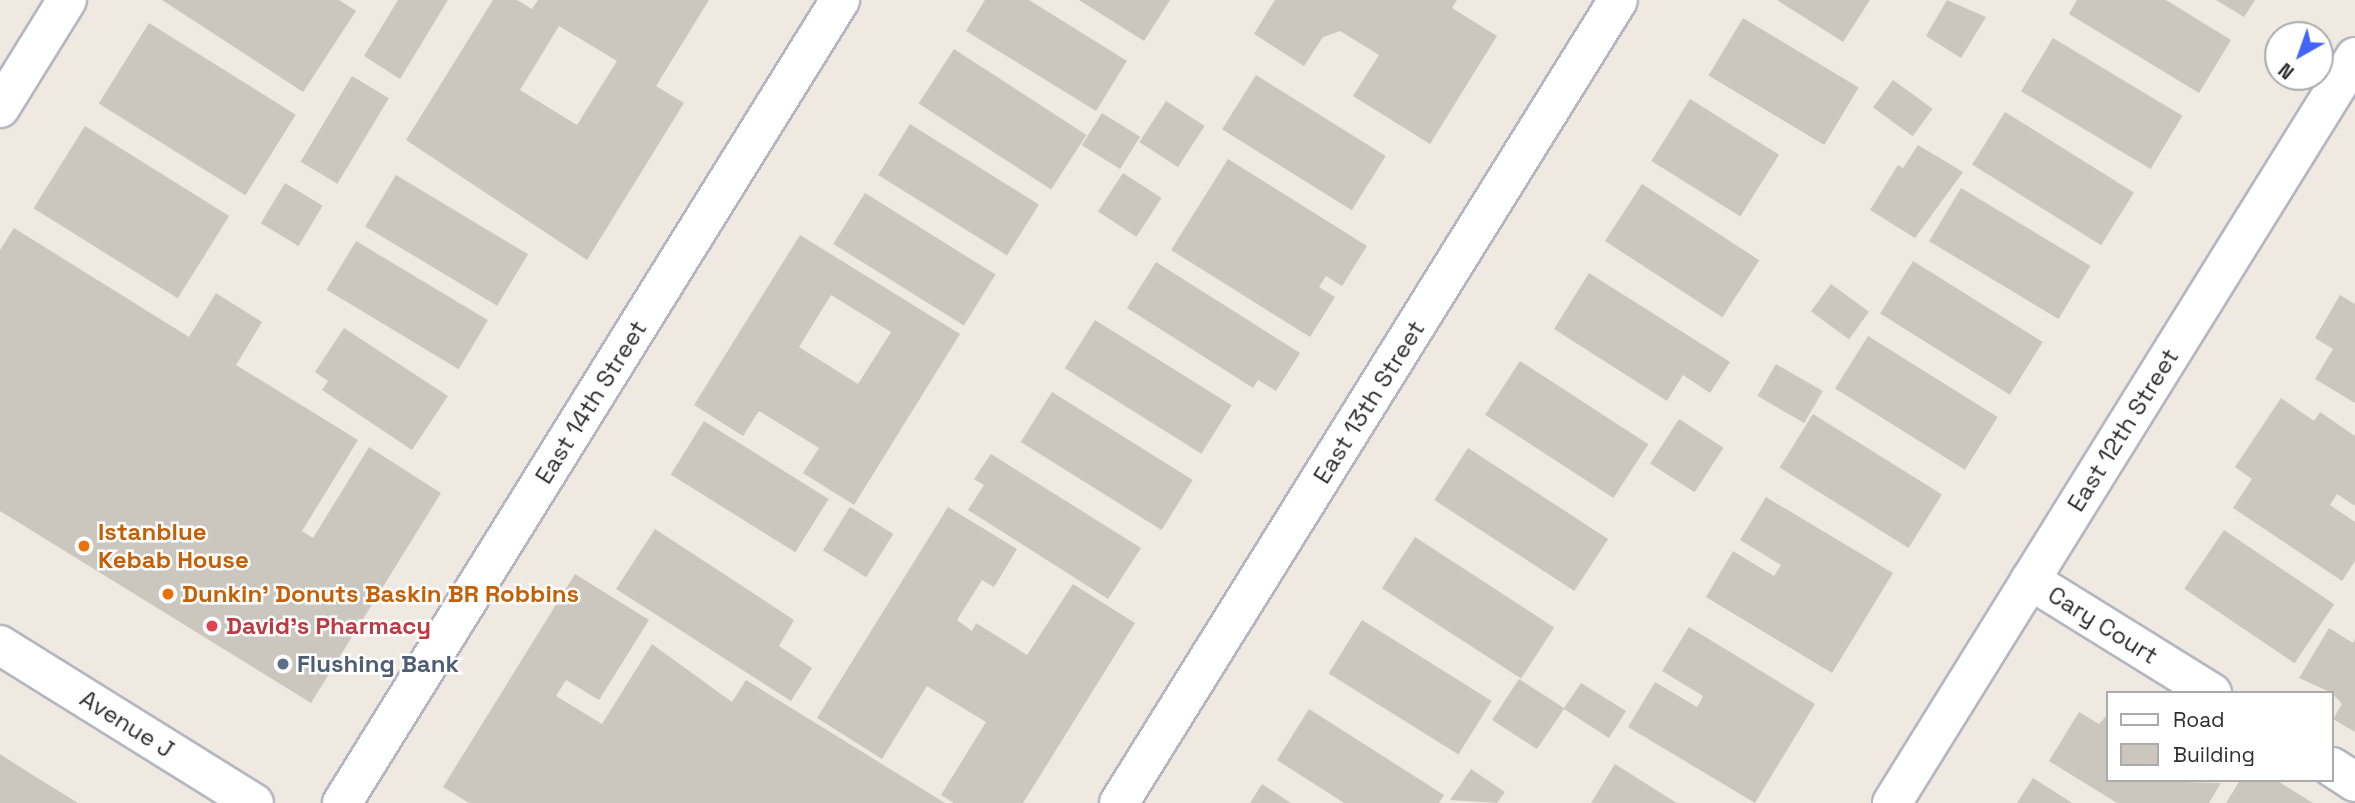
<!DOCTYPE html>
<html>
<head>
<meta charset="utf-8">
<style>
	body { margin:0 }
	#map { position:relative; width:2355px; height:803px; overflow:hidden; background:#efe9e1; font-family:"Space Grotesk",sans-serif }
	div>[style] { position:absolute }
	.building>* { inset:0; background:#cbc7bf; transform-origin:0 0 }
	.roads { filter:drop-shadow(2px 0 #b4b7c1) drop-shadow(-2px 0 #b4b7c1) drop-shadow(0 2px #b4b7c1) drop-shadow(0 -2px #b4b7c1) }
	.street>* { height:38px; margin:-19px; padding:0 19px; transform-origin:19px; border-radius:19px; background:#fff }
	.dots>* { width:19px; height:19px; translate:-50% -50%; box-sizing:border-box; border:4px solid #fff; border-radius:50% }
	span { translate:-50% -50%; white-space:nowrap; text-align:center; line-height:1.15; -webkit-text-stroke:5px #fff; paint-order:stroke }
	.street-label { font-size:24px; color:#2e2e2e }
	.food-label { font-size:24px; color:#c56008; font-weight:700 }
	.left { translate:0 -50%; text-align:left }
	.health-label { font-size:24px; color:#be3a42; font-weight:700 }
	.service-label { font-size:24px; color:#4e5e75; font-weight:700 }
	.legend { position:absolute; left:2106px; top:691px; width:228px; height:91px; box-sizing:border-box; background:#fff; border:2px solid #ababab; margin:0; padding:9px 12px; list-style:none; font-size:21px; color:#2e2e2e }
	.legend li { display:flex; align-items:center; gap:14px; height:35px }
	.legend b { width:35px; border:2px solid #ababab }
	.north { position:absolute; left:2264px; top:21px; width:70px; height:70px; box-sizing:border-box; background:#fff; border:2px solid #ababab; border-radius:50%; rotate:220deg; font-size:19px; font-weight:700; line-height:28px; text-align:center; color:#2e2e2e }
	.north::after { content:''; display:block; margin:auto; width:24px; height:32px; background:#4264fb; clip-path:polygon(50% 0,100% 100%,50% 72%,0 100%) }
</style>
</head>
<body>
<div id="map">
	<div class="building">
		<i style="clip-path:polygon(162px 0,339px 0,356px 11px,303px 92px)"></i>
		<i style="clip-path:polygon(398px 0,448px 0,400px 79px,364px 56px)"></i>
		<i style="clip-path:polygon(evenodd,493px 0,517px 0,532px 9px,538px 0,709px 0,656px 86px,684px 103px,587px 260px,406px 140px,493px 0,559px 26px,617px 61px,577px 125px,520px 90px,559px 26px)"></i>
		<i style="clip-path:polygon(985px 0,1029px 0,1127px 61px,1096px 111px,966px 31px)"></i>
		<i style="clip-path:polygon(1079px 0,1170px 0,1144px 41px)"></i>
		<i style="clip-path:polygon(1275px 0,1457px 0,1452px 8px,1497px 36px,1430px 144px,1353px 96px,1379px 55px,1340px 31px,1323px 37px,1304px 66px,1254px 34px)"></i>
		<i style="clip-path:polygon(1777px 0,1870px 0,1843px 42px)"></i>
		<i style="clip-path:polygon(1947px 0,1986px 17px,1961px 58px,1926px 36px)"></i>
		<i style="clip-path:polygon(2077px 0,2166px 0,2231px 40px,2199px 93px,2069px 14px)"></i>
		<i style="clip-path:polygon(2216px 0,2255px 0,2244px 17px)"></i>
		<i style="left:1743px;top:18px;width:135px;height:67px;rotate:31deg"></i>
		<i style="left:149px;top:23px;width:173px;height:95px;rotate:32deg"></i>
		<i style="left:2053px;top:38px;width:151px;height:62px;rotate:31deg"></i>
		<i style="left:954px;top:49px;width:158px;height:65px;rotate:33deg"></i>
		<i style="left:1256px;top:75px;width:153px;height:64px;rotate:32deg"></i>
		<i style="left:352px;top:76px;width:43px;height:100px;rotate:31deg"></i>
		<i style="left:1893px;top:80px;width:49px;height:34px;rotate:36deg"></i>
		<i style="left:1690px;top:99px;width:105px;height:73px;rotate:32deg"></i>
		<i style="left:1166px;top:101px;width:46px;height:49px;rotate:33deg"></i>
		<i style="left:2005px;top:112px;width:152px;height:62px;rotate:32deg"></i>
		<i style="left:1102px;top:113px;width:45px;height:38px;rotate:32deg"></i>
		<i style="left:910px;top:124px;width:152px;height:60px;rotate:32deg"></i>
		<i style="left:85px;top:126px;width:170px;height:97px;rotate:32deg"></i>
		<i style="clip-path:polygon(1918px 145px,1963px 172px,1915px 238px,1870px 210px,1898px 165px,1903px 168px)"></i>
		<i style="clip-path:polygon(1228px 159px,1367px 246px,1342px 286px,1326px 276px,1319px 287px,1335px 297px,1310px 337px,1171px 250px)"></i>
		<i style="left:1123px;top:173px;width:46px;height:46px;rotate:33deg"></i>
		<i style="left:396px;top:175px;width:154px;height:60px;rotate:31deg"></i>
		<i style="left:285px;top:183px;width:44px;height:47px;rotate:31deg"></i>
		<i style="left:1642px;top:184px;width:140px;height:68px;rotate:33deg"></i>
		<i style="left:1961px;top:188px;width:151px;height:62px;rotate:31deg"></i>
		<i style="left:865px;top:193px;width:154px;height:60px;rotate:32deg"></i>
		<i style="clip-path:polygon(14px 228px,189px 337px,216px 293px,262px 322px,236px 365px,358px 440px,302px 531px,313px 538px,369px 447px,441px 493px,311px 703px,0 511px,0 250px)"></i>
		<i style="clip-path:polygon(evenodd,800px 235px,960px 334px,854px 505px,803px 473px,819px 448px,759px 411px,743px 436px,694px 405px,800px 235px,831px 295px,891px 332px,858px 384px,799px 347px,831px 295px)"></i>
		<i style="left:356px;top:241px;width:154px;height:57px;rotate:31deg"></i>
		<i style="left:1913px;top:261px;width:153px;height:62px;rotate:32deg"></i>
		<i style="clip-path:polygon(1156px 262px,1300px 353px,1276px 391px,1258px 380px,1253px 388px,1127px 308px)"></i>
		<i style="clip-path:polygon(1589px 273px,1730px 362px,1710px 393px,1683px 375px,1667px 401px,1554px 329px)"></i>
		<i style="left:1831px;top:284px;width:47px;height:34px;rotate:36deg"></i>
		<i style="clip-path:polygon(2340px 295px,2355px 304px,2355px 403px,2315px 379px,2333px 349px,2315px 338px)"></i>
		<i style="left:1095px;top:320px;width:161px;height:57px;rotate:32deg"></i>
		<i style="clip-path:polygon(344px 328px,448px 396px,412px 450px,322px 390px,328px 381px,315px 372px)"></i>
		<i style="left:1868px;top:336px;width:153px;height:62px;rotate:32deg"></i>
		<i style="left:1520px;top:361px;width:153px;height:64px;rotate:33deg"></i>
		<i style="left:1776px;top:364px;width:54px;height:37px;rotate:30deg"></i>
		<i style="left:1052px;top:392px;width:166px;height:59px;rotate:32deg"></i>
		<i style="clip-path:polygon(2281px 398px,2314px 421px,2320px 412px,2355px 436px,2355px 506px,2337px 494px,2330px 505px,2355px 522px,2355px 561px,2342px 581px,2233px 508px,2252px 479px,2235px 467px)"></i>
		<i style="left:1813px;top:414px;width:152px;height:63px;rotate:32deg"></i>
		<i style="left:1679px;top:419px;width:53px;height:53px;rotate:33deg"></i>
		<i style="left:704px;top:421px;width:147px;height:63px;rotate:32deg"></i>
		<i style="left:1468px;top:448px;width:167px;height:62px;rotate:33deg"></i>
		<i style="clip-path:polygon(991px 454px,1141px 548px,1108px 599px,968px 510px,984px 485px,974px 479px)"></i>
		<i style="clip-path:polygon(1766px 497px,1893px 573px,1832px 673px,1706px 597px,1733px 551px,1774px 576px,1781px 565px,1740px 540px)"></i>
		<i style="left:850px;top:507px;width:51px;height:51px;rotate:32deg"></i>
		<i style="clip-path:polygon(948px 507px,1017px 549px,994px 587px,982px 580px,957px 620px,972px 631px,976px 623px,1027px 655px,1073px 584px,1135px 623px,1023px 803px,954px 803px,941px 795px,986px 722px,927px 686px,882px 759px,817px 718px)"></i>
		<i style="clip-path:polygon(655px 529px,794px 620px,779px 646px,812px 668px,791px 701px,616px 589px)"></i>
		<i style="left:2224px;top:530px;width:133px;height:71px;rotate:34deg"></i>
		<i style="left:1415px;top:537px;width:166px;height:61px;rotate:33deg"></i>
		<i style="clip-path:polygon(575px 574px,649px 620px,599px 700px,566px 680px,556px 696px,602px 724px,652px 644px,732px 702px,746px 680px,945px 803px,469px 803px,443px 787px)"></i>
		<i style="left:1362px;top:620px;width:153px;height:63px;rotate:32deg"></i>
		<i style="clip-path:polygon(1689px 627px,1815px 704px,1755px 803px,1628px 727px,1655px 682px,1697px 707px,1700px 702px,1703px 696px,1662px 671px)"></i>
		<i style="clip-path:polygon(2329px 628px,2353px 643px,2355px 639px,2355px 732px,2333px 719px,2342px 704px,2332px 693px,2299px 678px)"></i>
		<i style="clip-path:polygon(1519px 679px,1564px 708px,1581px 683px,1626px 711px,1609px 738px,1564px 709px,1537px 749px,1492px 720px)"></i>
		<i style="clip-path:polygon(1309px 709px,1444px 795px,1439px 803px,1344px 803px,1277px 760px)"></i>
		<i style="clip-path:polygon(2079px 712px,2099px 724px,2108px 714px,2108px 780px,2221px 783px,2209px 803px,2117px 803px,2049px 761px)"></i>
		<i style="clip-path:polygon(0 754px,31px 774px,78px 803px,0 803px)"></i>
		<i style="clip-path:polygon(1615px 764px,1667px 797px,1677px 803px,1591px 803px)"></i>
		<i style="clip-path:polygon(1471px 769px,1505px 792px,1497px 803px,1450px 800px)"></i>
		<i style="clip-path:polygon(2033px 778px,2066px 799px,2072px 803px,2017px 803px)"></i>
		<i style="clip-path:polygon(2240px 780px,2276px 780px,2313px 803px,2226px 803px)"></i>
		<i style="clip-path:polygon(1262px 784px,1291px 803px,1250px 803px)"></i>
	</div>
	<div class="roads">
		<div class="street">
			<i style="left:0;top:108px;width:127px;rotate:-58.2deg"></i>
			<i style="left:2030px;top:580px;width:214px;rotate:31.8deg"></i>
			<i style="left:0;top:645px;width:299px;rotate:31.9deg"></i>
			<i style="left:2332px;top:767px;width:27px;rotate:33deg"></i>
			<i style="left:342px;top:803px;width:945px;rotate:-58.19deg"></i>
			<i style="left:1119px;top:803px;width:945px;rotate:-58.14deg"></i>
			<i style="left:1892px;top:803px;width:878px;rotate:-58.17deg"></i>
		</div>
	</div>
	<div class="dots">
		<i style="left:84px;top:546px;background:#e8710a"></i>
		<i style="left:168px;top:594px;background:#e8710a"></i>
		<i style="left:212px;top:626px;background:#e0444e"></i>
		<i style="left:283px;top:664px;background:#5c6f8a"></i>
	</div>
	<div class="street-label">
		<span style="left:591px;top:402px;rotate:-58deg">East 14th Street</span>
		<span style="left:1369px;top:402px;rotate:-58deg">East 13th Street</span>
		<span style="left:2123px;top:430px;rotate:-58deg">East 12th Street</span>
		<span style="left:2103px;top:625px;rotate:32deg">Cary Court</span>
		<span style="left:127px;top:724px;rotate:32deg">Avenue J</span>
	</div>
	<div class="food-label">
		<span class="left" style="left:98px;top:546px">Istanblue<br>Kebab House</span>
		<span class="left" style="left:182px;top:594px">Dunkin' Donuts Baskin BR Robbins</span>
	</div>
	<div class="health-label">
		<span class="left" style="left:226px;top:626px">David's Pharmacy</span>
	</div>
	<div class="service-label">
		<span class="left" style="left:297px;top:664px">Flushing Bank</span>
	</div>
	<ul class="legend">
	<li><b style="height:9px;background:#fff"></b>Road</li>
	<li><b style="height:19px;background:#cbc7bf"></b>Building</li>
	</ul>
	<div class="north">N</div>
</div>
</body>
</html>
